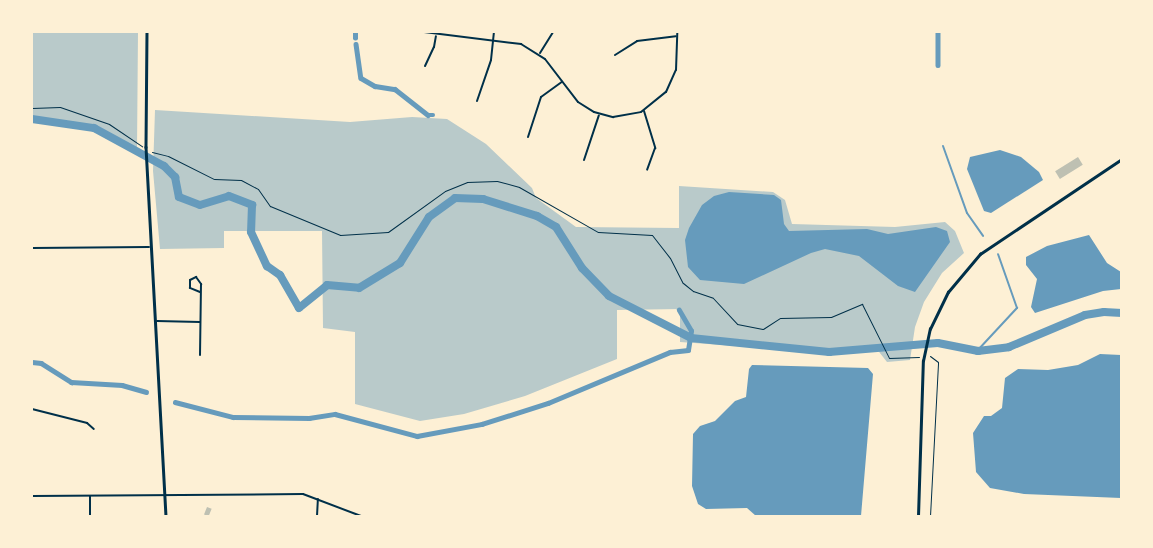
<!DOCTYPE html>
<html>
<head>
<meta charset="utf-8">
<style>
	body { margin:0 }
	#map { position:relative; width:1153px; height:548px; overflow:hidden; background:#fdf0d5; font-family:Karla,sans-serif }
	div>[style] { position:absolute }
	.green>* { inset:0; background:#b9caca }
	.water>* { inset:0; background:#669bbc }
	.stream>* { height:2px; margin:-1px; padding:0 1px; transform-origin:1px; border-radius:1px; background:#669bbc }
	.canal>* { height:4.5px; margin:-2.25px; padding:0 2.25px; transform-origin:2.25px; border-radius:2.25px; background:#669bbc }
	.river>* { height:8px; margin:-4px; padding:0 4px; transform-origin:4px; border-radius:4px; background:#669bbc }
	.building>* { inset:0; background:#bec0b2; transform-origin:0 0 }
	.path>* { height:1px; margin:-0.5px; padding:0 0.5px; transform-origin:0.5px; border-radius:0.5px; background:#003049 }
	.minor>* { height:2px; margin:-1px; padding:0 1px; transform-origin:1px; border-radius:1px; background:#003049 }
	.secondary>* { height:2.5px; margin:-1.25px; padding:0 1.25px; transform-origin:1.25px; border-radius:1.25px; background:#003049 }
	span { translate:-50% -50%; white-space:nowrap; text-align:center; line-height:1.15; -webkit-text-stroke:7px #fdf0d5; paint-order:stroke }
	.frame { position:absolute; inset:0; border:33px solid #fdf0d5; pointer-events:none }
</style>
</head>
<body>
<div id="map">
	<div class="green">
		<i style="clip-path:polygon(32px 32px,138px 32px,137px 149px,99px 127px,32px 116px)"></i>
		<i style="clip-path:polygon(155px 110px,350px 122px,412px 117px,447px 119px,486px 144px,532px 188px,536px 198px,576px 227px,679px 228px,679px 186px,773px 192px,785px 200px,792px 224px,895px 227px,945px 222px,955px 231px,964px 253px,942px 273px,924px 302px,915px 327px,910px 360px,887px 362px,876px 348px,832px 353px,680px 342px,680px 309px,617px 310px,617px 359px,525px 396px,464px 414px,420px 421px,355px 404px,355px 332px,323px 328px,322px 231px,224px 231px,224px 248px,160px 249px,153px 171px)"></i>
	</div>
	<div class="water">
		<i style="clip-path:polygon(1000px 150px,1021px 157px,1039px 172px,1043px 180px,991px 213px,984px 211px,967px 169px,970px 157px)"></i>
		<i style="clip-path:polygon(729px 192px,774px 195px,781px 200px,784px 224px,789px 231px,867px 229px,888px 234px,936px 227px,947px 231px,950px 242px,915px 292px,898px 286px,859px 256px,825px 249px,811px 253px,744px 284px,700px 280px,688px 267px,685px 240px,689px 228px,702px 205px,714px 196px)"></i>
		<i style="clip-path:polygon(1089px 235px,1107px 263px,1121px 272px,1121px 289px,1103px 291px,1035px 313px,1031px 307px,1037px 279px,1026px 265px,1026px 257px,1047px 246px)"></i>
		<i style="clip-path:polygon(1100px 354px,1121px 355px,1121px 498px,1024px 494px,990px 488px,976px 472px,973px 433px,984px 416px,991px 416px,1002px 408px,1005px 378px,1018px 369px,1048px 370px,1078px 365px)"></i>
		<i style="clip-path:polygon(752px 365px,868px 368px,873px 374px,861px 516px,756px 516px,747px 508px,706px 509px,698px 504px,692px 486px,693px 434px,700px 426px,715px 421px,735px 401px,746px 397px,749px 369px)"></i>
	</div>
	<div class="stream">
		<i style="left:943px;top:146px;width:71px;rotate:70.3deg"></i>
		<i style="left:967px;top:213px;width:28px;rotate:55deg"></i>
		<i style="left:977px;top:351px;width:59px;rotate:-47.1deg"></i>
		<i style="left:1017px;top:308px;width:57px;rotate:-109.4deg"></i>
	</div>
	<div class="canal">
		<i style="left:938px;top:32px;width:33px;rotate:90deg"></i>
		<i style="left:355px;top:38px;width:6px;rotate:-90deg"></i>
		<i style="left:356px;top:44px;width:34px;rotate:82deg"></i>
		<i style="left:361px;top:78px;width:16px;rotate:30deg"></i>
		<i style="left:375px;top:86px;width:20px;rotate:9deg"></i>
		<i style="left:395px;top:89px;width:42px;rotate:38.2deg"></i>
		<i style="left:428px;top:115px;width:5px"></i>
		<i style="left:32px;top:362px;width:9px;rotate:6deg"></i>
		<i style="left:41px;top:363px;width:36px;rotate:32deg"></i>
		<i style="left:71px;top:382px;width:51px;rotate:3.4deg"></i>
		<i style="left:122px;top:385px;width:25px;rotate:16deg"></i>
		<i style="left:175px;top:402px;width:60px;rotate:14.5deg"></i>
		<i style="left:233px;top:417px;width:76px;rotate:0.8deg"></i>
		<i style="left:309px;top:418px;width:26px;rotate:-9deg"></i>
		<i style="left:335px;top:414px;width:85px;rotate:15deg"></i>
		<i style="left:417px;top:436px;width:66px;rotate:-10.5deg"></i>
		<i style="left:482px;top:424px;width:69px;rotate:-17.7deg"></i>
		<i style="left:548px;top:403px;width:132px;rotate:-22.7deg"></i>
		<i style="left:670px;top:352px;width:18px;rotate:-6deg"></i>
		<i style="left:688px;top:350px;width:19px;rotate:-81deg"></i>
		<i style="left:691px;top:331px;width:24px;rotate:-120deg"></i>
	</div>
	<div class="river">
		<i style="left:32px;top:119px;width:63px;rotate:8.3deg"></i>
		<i style="left:94px;top:128px;width:80px;rotate:28.5deg"></i>
		<i style="left:164px;top:166px;width:16px;rotate:45deg"></i>
		<i style="left:175px;top:177px;width:20px;rotate:79deg"></i>
		<i style="left:179px;top:197px;width:22px;rotate:21deg"></i>
		<i style="left:200px;top:205px;width:30px;rotate:-17deg"></i>
		<i style="left:229px;top:196px;width:25px;rotate:21deg"></i>
		<i style="left:252px;top:205px;width:27px;rotate:92deg"></i>
		<i style="left:251px;top:232px;width:38px;rotate:65deg"></i>
		<i style="left:267px;top:266px;width:16px;rotate:35deg"></i>
		<i style="left:280px;top:275px;width:38px;rotate:60deg"></i>
		<i style="left:299px;top:308px;width:36px;rotate:-39deg"></i>
		<i style="left:327px;top:285px;width:32px;rotate:5deg"></i>
		<i style="left:359px;top:288px;width:48px;rotate:-31.4deg"></i>
		<i style="left:400px;top:263px;width:54px;rotate:-57.8deg"></i>
		<i style="left:429px;top:217px;width:32px;rotate:-36deg"></i>
		<i style="left:455px;top:198px;width:28px;rotate:2deg"></i>
		<i style="left:483px;top:199px;width:57px;rotate:17.5deg"></i>
		<i style="left:537px;top:216px;width:22px;rotate:30deg"></i>
		<i style="left:556px;top:227px;width:49px;rotate:57.6deg"></i>
		<i style="left:582px;top:268px;width:39px;rotate:46deg"></i>
		<i style="left:609px;top:296px;width:92px;rotate:27.1deg"></i>
		<i style="left:691px;top:338px;width:139px;rotate:5.8deg"></i>
		<i style="left:829px;top:352px;width:109px;rotate:-4.7deg"></i>
		<i style="left:938px;top:343px;width:41px;rotate:11.3deg"></i>
		<i style="left:978px;top:351px;width:31px;rotate:-7deg"></i>
		<i style="left:1009px;top:347px;width:82px;rotate:-22.8deg"></i>
		<i style="left:1085px;top:315px;width:19px;rotate:-9deg"></i>
		<i style="left:1104px;top:312px;width:18px;rotate:3deg"></i>
	</div>
	<div class="building">
		<i style="left:1078px;top:157px;width:9px;height:27px;rotate:58deg"></i>
		<i style="left:207px;top:507px;width:5px;height:8px;rotate:22deg"></i>
	</div>
	<div class="path">
		<i style="left:32px;top:108px;width:28px;rotate:-2deg"></i>
		<i style="left:60px;top:107px;width:52px;rotate:19.1deg"></i>
		<i style="left:109px;top:124px;width:40px;rotate:34deg"></i>
		<i style="left:152px;top:152px;width:16px;rotate:14deg"></i>
		<i style="left:168px;top:156px;width:51px;rotate:26.6deg"></i>
		<i style="left:214px;top:179px;width:27px;rotate:2deg"></i>
		<i style="left:241px;top:180px;width:19px;rotate:28deg"></i>
		<i style="left:258px;top:189px;width:21px;rotate:55deg"></i>
		<i style="left:270px;top:206px;width:76px;rotate:22.5deg"></i>
		<i style="left:340px;top:235px;width:48px;rotate:-3.6deg"></i>
		<i style="left:388px;top:232px;width:70px;rotate:-35.7deg"></i>
		<i style="left:445px;top:191px;width:24px;rotate:-22deg"></i>
		<i style="left:467px;top:182px;width:30px;rotate:-2deg"></i>
		<i style="left:497px;top:181px;width:23px;rotate:15deg"></i>
		<i style="left:519px;top:187px;width:91px;rotate:29.7deg"></i>
		<i style="left:598px;top:232px;width:54px;rotate:3.2deg"></i>
		<i style="left:652px;top:235px;width:29px;rotate:52deg"></i>
		<i style="left:670px;top:258px;width:28px;rotate:63deg"></i>
		<i style="left:683px;top:283px;width:13px;rotate:39deg"></i>
		<i style="left:693px;top:291px;width:21px;rotate:19deg"></i>
		<i style="left:713px;top:298px;width:35px;rotate:47deg"></i>
		<i style="left:737px;top:324px;width:26px;rotate:11deg"></i>
		<i style="left:763px;top:329px;width:20px;rotate:-33deg"></i>
		<i style="left:780px;top:318px;width:51px;rotate:-1.1deg"></i>
		<i style="left:831px;top:317px;width:34px;rotate:-23deg"></i>
		<i style="left:862px;top:304px;width:60px;rotate:63.4deg"></i>
		<i style="left:889px;top:358px;width:30px;rotate:-2deg"></i>
		<i style="left:930px;top:516px;width:154px;rotate:-87deg"></i>
		<i style="left:938px;top:362px;width:10px;rotate:-143deg"></i>
	</div>
	<div class="minor">
		<i style="left:424px;top:32px;width:98px;rotate:7.1deg"></i>
		<i style="left:521px;top:44px;width:28px;rotate:32deg"></i>
		<i style="left:545px;top:59px;width:54px;rotate:52.5deg"></i>
		<i style="left:578px;top:102px;width:19px;rotate:32deg"></i>
		<i style="left:594px;top:112px;width:20px;rotate:15deg"></i>
		<i style="left:613px;top:117px;width:28px;rotate:-10deg"></i>
		<i style="left:641px;top:112px;width:32px;rotate:-39deg"></i>
		<i style="left:666px;top:92px;width:24px;rotate:-66deg"></i>
		<i style="left:676px;top:70px;width:38px;rotate:-88deg"></i>
		<i style="left:540px;top:53px;width:25px;rotate:-58deg"></i>
		<i style="left:615px;top:55px;width:26px;rotate:-32deg"></i>
		<i style="left:637px;top:41px;width:39px;rotate:-7deg"></i>
		<i style="left:425px;top:66px;width:21px;rotate:-65deg"></i>
		<i style="left:434px;top:47px;width:11px;rotate:-80deg"></i>
		<i style="left:477px;top:101px;width:43px;rotate:-71.1deg"></i>
		<i style="left:491px;top:60px;width:28px;rotate:-84deg"></i>
		<i style="left:644px;top:111px;width:39px;rotate:73deg"></i>
		<i style="left:655px;top:148px;width:23px;rotate:110deg"></i>
		<i style="left:528px;top:137px;width:42px;rotate:-72deg"></i>
		<i style="left:541px;top:97px;width:26px;rotate:-36deg"></i>
		<i style="left:584px;top:160px;width:47px;rotate:-71.6deg"></i>
		<i style="left:32px;top:248px;width:117px;rotate:-0.5deg"></i>
		<i style="left:200px;top:292px;width:11px;rotate:-158deg"></i>
		<i style="left:190px;top:288px;width:8px;rotate:-90deg"></i>
		<i style="left:190px;top:280px;width:7px;rotate:-27deg"></i>
		<i style="left:196px;top:277px;width:9px;rotate:54deg"></i>
		<i style="left:201px;top:284px;width:71px;rotate:90.8deg"></i>
		<i style="left:157px;top:321px;width:43px;rotate:1.3deg"></i>
		<i style="left:32px;top:409px;width:57px;rotate:14.3deg"></i>
		<i style="left:87px;top:423px;width:9px;rotate:41deg"></i>
		<i style="left:32px;top:496px;width:271px;rotate:-0.4deg"></i>
		<i style="left:303px;top:494px;width:62px;rotate:20.8deg"></i>
		<i style="left:90px;top:496px;width:20px;rotate:90deg"></i>
		<i style="left:317px;top:516px;width:17px;rotate:-87deg"></i>
	</div>
	<div class="secondary">
		<i style="left:147px;top:32px;width:115px;rotate:90.5deg"></i>
		<i style="left:146px;top:147px;width:370px;rotate:86.9deg"></i>
		<i style="left:918px;top:516px;width:155px;rotate:-88.2deg"></i>
		<i style="left:923px;top:361px;width:33px;rotate:-78deg"></i>
		<i style="left:930px;top:329px;width:41px;rotate:-64.1deg"></i>
		<i style="left:948px;top:292px;width:50px;rotate:-49.9deg"></i>
		<i style="left:980px;top:254px;width:171px;rotate:-33.8deg"></i>
	</div>
	<div class="frame"></div>
</div>
</body>
</html>
